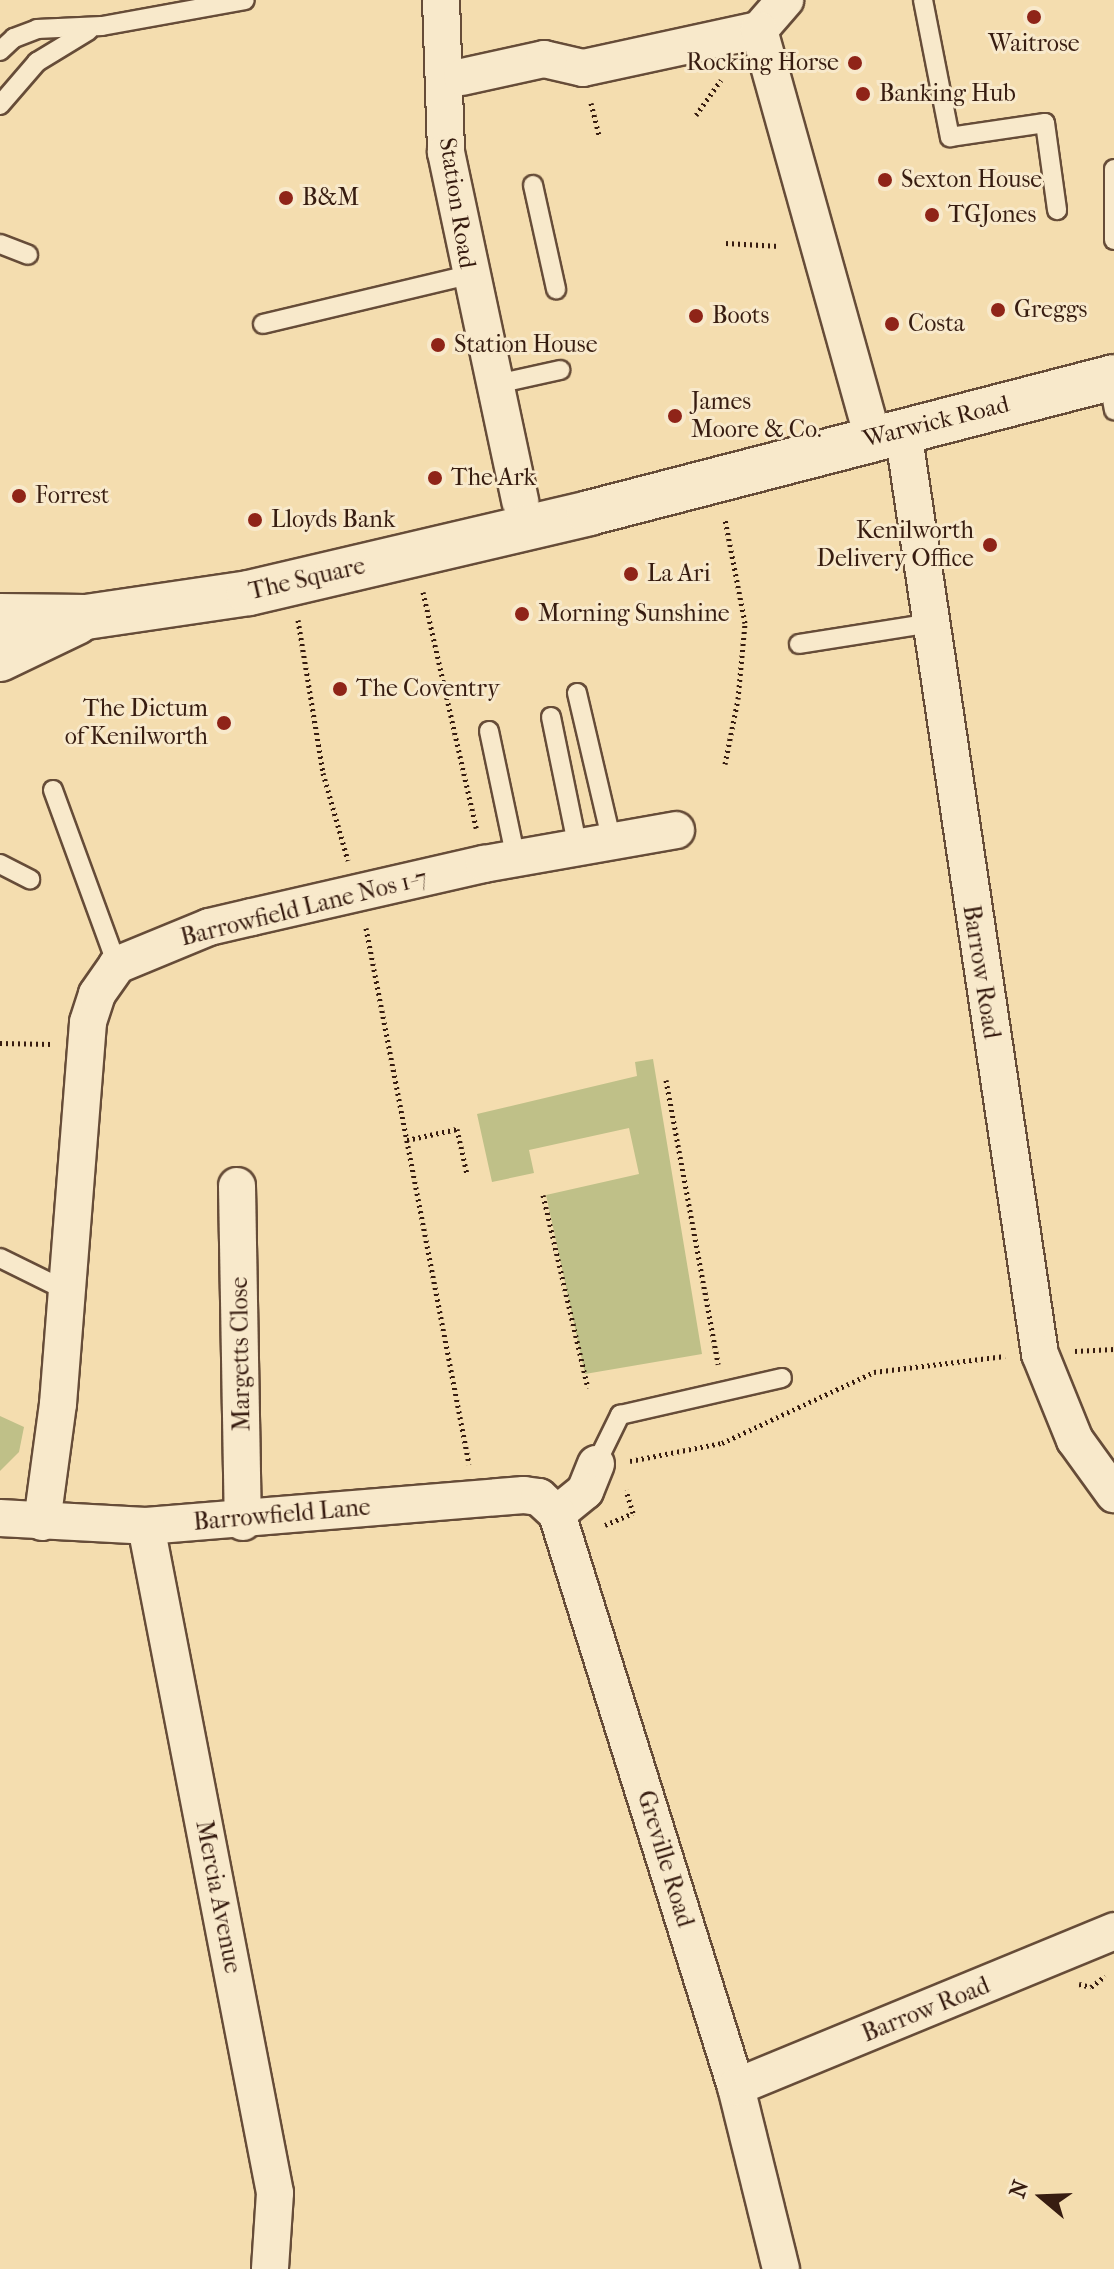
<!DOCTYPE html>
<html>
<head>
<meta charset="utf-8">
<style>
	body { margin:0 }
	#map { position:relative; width:1114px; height:2269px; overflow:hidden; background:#f4ddaf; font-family:"IM FELL French Canon",serif }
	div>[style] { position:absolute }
	.green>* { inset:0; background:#bfc088 }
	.path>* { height:5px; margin-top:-2.5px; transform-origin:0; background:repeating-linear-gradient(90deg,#371c10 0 2px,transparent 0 6px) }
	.roads { filter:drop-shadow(2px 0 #664c38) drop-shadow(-2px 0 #664c38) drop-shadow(0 2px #664c38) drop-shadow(0 -2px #664c38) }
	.lane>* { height:18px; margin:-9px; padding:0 9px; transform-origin:9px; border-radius:9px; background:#f8e9cb }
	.street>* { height:36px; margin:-18px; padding:0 18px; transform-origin:18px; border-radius:18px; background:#f8e9cb }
	.secondary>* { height:44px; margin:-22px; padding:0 22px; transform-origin:22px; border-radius:22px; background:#f8e9cb }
	.dots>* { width:22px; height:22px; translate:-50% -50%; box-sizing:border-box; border:4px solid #f8e9cb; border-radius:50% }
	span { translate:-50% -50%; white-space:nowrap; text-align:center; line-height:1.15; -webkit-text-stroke:6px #f8e9cb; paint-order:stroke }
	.poi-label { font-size:24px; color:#371c10 }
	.right { translate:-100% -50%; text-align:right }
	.left { translate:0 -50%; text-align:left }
	.street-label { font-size:24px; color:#371c10 }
	.north { position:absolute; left:1002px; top:2157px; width:80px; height:80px; -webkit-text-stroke:6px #f8e9cb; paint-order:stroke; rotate:289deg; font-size:22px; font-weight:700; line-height:32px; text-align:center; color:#371c10 }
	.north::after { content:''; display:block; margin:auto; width:28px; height:36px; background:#371c10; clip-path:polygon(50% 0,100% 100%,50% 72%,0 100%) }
</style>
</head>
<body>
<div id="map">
	<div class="green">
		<i style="clip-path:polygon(653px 1059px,702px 1354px,585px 1374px,546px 1195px,639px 1174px,629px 1128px,529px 1150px,534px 1173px,492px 1182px,477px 1114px,637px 1076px,635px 1062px)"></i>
		<i style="clip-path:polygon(0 1416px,24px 1427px,19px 1452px,0 1471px)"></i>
	</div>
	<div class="path">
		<i style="left:591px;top:103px;width:34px;rotate:76deg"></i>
		<i style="left:696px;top:115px;width:43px;rotate:-54.5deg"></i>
		<i style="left:726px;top:243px;width:53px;rotate:3.2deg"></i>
		<i style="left:423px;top:592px;width:242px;rotate:77.3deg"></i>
		<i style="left:298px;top:620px;width:155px;rotate:80.7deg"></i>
		<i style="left:323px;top:773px;width:91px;rotate:74.1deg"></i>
		<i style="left:725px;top:764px;width:66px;rotate:-78.7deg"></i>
		<i style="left:738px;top:699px;width:76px;rotate:-84.7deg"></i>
		<i style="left:745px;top:623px;width:106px;rotate:-100.9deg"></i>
		<i style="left:366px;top:928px;width:546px;rotate:79.12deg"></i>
		<i style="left:0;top:1043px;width:52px;rotate:1.1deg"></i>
		<i style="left:666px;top:1080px;width:289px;rotate:79.6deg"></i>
		<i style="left:407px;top:1140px;width:51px;rotate:-12.4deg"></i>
		<i style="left:457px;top:1129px;width:46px;rotate:77.5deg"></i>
		<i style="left:543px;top:1195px;width:198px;rotate:76.9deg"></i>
		<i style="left:1075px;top:1351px;width:39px;rotate:-3deg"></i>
		<i style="left:630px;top:1461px;width:94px;rotate:-11.1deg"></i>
		<i style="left:722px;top:1443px;width:168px;rotate:-25deg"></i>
		<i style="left:874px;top:1372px;width:132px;rotate:-7deg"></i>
		<i style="left:605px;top:1525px;width:30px;rotate:-23deg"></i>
		<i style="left:633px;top:1513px;width:24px;rotate:-107deg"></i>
		<i style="left:1079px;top:1984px;width:12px;rotate:14deg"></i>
		<i style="left:1091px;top:1987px;width:18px;rotate:-38deg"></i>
	</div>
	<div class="roads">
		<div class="lane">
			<i style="left:923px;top:0;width:140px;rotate:78.9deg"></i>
			<i style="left:950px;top:137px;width:96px;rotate:-8.4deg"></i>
			<i style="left:1045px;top:123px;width:88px;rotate:82.1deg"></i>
			<i style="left:0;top:51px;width:19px;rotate:-43deg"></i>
			<i style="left:14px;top:38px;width:25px;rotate:-21deg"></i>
			<i style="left:37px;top:29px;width:65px;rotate:-2.6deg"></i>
			<i style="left:102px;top:26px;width:145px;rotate:-10.3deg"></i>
			<i style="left:0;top:105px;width:57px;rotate:-49.3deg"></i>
			<i style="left:37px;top:62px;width:60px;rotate:-31.3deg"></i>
			<i style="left:1114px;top:169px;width:71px;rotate:90deg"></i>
			<i style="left:533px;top:185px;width:107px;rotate:77.5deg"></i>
			<i style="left:0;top:244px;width:30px;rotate:21deg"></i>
			<i style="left:263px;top:324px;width:211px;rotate:-13.4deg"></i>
			<i style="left:1108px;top:379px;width:32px;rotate:79deg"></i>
			<i style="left:492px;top:385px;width:70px;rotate:-12.4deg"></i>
			<i style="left:799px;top:644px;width:134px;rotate:-9deg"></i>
			<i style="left:577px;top:693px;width:153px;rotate:76.8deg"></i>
			<i style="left:551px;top:717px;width:134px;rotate:78.4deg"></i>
			<i style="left:489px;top:731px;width:131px;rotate:78.1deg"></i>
			<i style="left:53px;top:790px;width:186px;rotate:69.9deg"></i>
			<i style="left:0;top:864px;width:34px;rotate:27deg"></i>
			<i style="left:0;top:1258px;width:75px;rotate:26.2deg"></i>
			<i style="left:596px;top:1464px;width:55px;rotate:-63.9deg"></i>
			<i style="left:620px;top:1415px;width:166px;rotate:-12.9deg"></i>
		</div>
		<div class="street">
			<i style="left:441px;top:0;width:152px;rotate:88.1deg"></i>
			<i style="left:446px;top:152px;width:357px;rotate:78deg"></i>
			<i style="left:759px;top:30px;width:40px;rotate:-49deg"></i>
			<i style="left:462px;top:77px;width:84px;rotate:-12.4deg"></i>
			<i style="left:544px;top:59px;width:40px;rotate:13deg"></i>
			<i style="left:583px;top:68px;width:180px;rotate:-12.2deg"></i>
			<i style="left:759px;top:30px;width:402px;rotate:74.4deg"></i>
			<i style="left:903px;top:431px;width:933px;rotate:81.56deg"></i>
			<i style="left:1040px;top:1354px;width:93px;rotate:67.9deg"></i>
			<i style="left:1075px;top:1440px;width:67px;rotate:54.2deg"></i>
			<i style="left:237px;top:1186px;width:336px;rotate:89deg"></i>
			<i style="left:596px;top:1464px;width:29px;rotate:112deg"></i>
			<i style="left:585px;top:1491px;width:36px;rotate:141deg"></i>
			<i style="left:557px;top:1514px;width:600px;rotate:72.65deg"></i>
			<i style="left:736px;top:2087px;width:187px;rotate:76.1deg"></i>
			<i style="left:0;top:1518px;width:146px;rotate:3.1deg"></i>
			<i style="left:146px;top:1526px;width:379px;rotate:-4.7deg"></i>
			<i style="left:524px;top:1495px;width:15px;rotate:8deg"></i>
			<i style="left:539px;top:1497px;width:25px;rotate:43deg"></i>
			<i style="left:42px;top:1522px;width:119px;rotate:-82.3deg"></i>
			<i style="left:58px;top:1404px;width:383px;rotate:-85.5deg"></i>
			<i style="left:88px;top:1022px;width:29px;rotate:-72deg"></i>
			<i style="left:97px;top:994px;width:35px;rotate:-55deg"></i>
			<i style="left:117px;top:965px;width:100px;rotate:-22.4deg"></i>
			<i style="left:209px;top:927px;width:44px;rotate:-13.1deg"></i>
			<i style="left:252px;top:917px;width:238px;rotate:-12.9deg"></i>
			<i style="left:484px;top:864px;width:195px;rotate:-10deg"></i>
			<i style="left:146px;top:1526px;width:679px;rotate:79.05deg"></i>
			<i style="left:275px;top:2193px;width:76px;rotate:93.8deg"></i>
			<i style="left:736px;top:2087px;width:409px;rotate:-22.4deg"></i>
		</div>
		<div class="secondary">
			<i style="left:0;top:616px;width:86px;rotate:0.7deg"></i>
			<i style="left:86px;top:617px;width:165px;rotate:-8.4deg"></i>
			<i style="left:249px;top:593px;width:349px;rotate:-13.2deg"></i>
			<i style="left:589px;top:513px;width:542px;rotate:-14.52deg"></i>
			<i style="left:0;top:659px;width:85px;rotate:-25.7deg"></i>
		</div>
	</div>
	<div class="dots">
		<i style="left:1034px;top:17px;background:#8f2418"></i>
		<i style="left:855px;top:63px;background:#8f2418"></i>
		<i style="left:863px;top:94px;background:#8f2418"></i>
		<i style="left:885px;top:180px;background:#8f2418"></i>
		<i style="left:286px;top:198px;background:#8f2418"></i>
		<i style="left:932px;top:215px;background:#8f2418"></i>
		<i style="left:998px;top:310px;background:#8f2418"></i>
		<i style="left:696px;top:316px;background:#8f2418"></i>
		<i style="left:892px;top:324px;background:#8f2418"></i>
		<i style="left:438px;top:345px;background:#8f2418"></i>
		<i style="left:675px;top:416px;background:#8f2418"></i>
		<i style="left:435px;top:478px;background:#8f2418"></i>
		<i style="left:19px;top:496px;background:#8f2418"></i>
		<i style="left:255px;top:520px;background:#8f2418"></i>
		<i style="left:990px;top:545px;background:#8f2418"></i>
		<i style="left:631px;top:574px;background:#8f2418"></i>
		<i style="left:522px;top:614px;background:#8f2418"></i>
		<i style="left:340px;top:689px;background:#8f2418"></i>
		<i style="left:224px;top:723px;background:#8f2418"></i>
	</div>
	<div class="poi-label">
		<span style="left:1034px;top:44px">Waitrose</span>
		<span class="right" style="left:839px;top:63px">Rocking Horse</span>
		<span class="left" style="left:879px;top:94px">Banking Hub</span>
		<span class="left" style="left:901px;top:180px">Sexton House</span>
		<span class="left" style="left:302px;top:198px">B&amp;M</span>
		<span class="left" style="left:948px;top:215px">TGJones</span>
		<span class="left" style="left:1014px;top:310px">Greggs</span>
		<span class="left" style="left:712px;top:316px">Boots</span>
		<span class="left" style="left:908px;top:324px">Costa</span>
		<span class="left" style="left:454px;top:345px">Station House</span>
		<span class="left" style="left:691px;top:416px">James<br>Moore &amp; Co.</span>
		<span class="left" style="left:451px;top:478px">The Ark</span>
		<span class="left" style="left:35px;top:496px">Forrest</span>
		<span class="left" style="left:271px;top:520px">Lloyds Bank</span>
		<span class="right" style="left:974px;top:545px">Kenilworth<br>Delivery Office</span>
		<span class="left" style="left:647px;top:574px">La Ari</span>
		<span class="left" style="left:538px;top:614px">Morning Sunshine</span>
		<span class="left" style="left:356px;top:689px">The Coventry</span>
		<span class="right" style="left:208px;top:723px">The Dictum<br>of Kenilworth</span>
	</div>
	<div class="street-label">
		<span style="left:457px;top:203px;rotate:81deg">Station Road</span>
		<span style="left:936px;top:422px;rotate:-14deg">Warwick Road</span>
		<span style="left:307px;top:579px;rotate:-13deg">The Square</span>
		<span style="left:304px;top:908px;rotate:-14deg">Barrowfield Lane Nos 1-7</span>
		<span style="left:981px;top:972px;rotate:81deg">Barrow Road</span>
		<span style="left:241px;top:1354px;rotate:-91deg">Margetts Close</span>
		<span style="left:282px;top:1515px;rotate:-5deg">Barrowfield Lane</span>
		<span style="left:665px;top:1859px;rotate:73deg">Greville Road</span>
		<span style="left:218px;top:1897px;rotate:79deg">Mercia Avenue</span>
		<span style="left:926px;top:2010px;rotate:-22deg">Barrow Road</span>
	</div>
	<div class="north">N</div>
</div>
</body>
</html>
